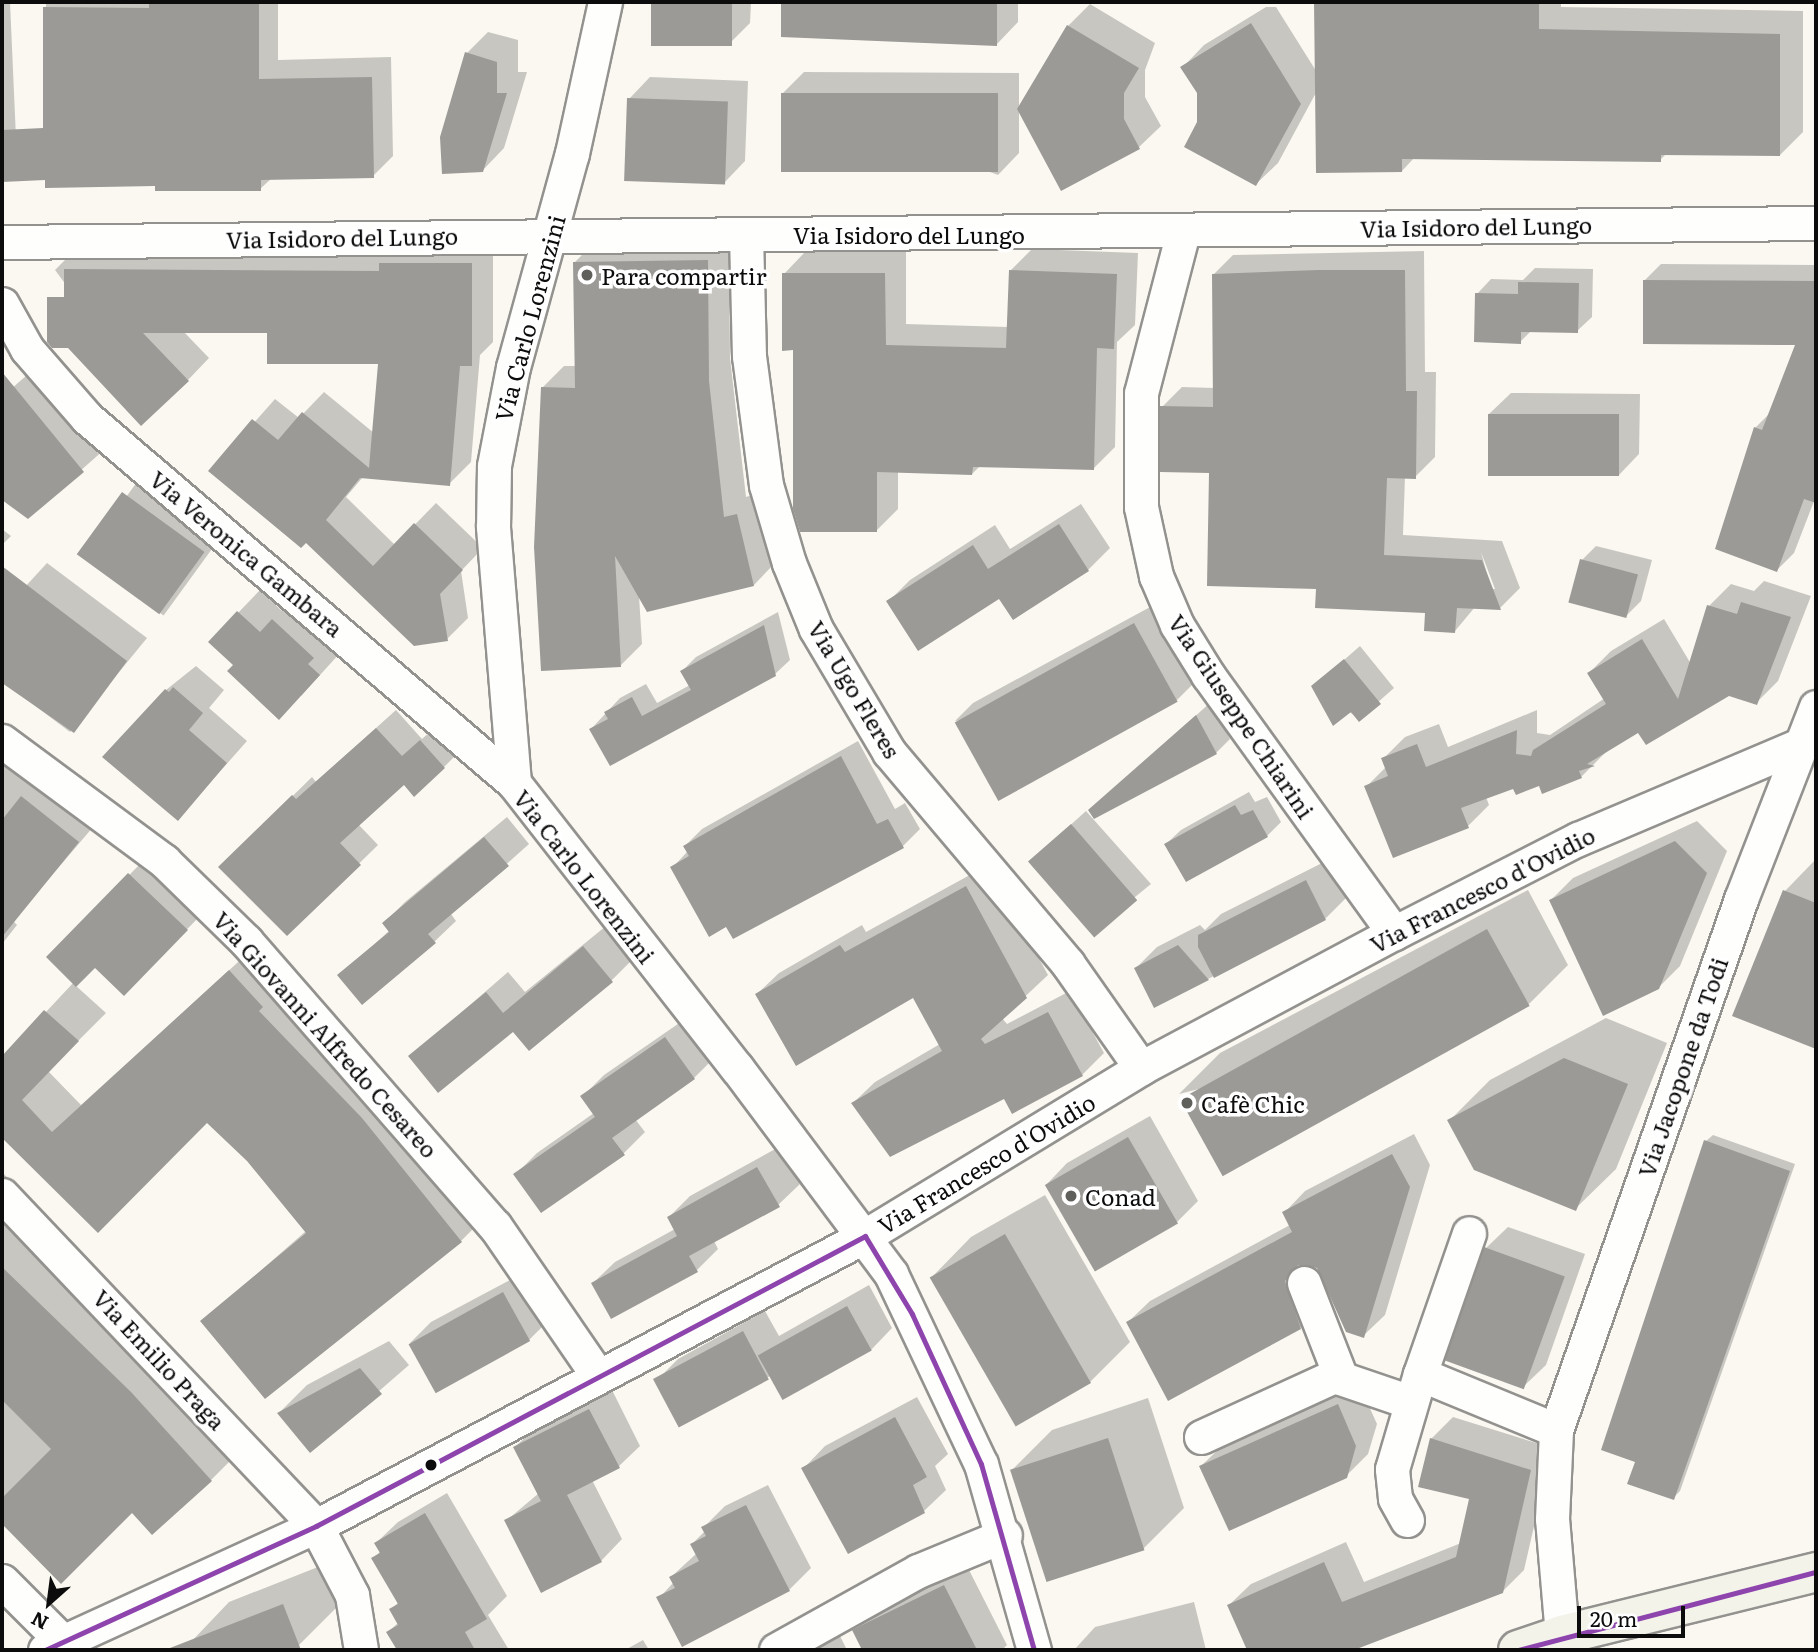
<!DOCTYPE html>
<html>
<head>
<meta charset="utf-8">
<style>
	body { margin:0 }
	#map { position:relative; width:1818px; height:1652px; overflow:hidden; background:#faf8f0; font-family:Literata,serif }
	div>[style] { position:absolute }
	.shadow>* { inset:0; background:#0003; transform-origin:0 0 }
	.building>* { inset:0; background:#9c9a96; transform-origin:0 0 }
	.roads { filter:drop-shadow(2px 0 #93928f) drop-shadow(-2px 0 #93928f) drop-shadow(0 2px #93928f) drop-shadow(0 -2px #93928f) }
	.minor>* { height:33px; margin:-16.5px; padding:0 16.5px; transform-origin:16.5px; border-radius:16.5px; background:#fefefd }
	.secondary>* { height:38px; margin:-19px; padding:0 19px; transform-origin:19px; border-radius:19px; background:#f3f3ea }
	.bus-1>* { height:5px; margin:-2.5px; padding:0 2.5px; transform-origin:2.5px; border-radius:2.5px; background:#8e44ad }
	.dots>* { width:19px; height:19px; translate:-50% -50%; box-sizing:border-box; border:4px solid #fff; border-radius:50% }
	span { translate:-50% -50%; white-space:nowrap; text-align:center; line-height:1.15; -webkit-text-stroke:7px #fff; paint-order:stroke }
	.street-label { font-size:23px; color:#0c0c0c }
	.poi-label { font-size:23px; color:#0c0c0c }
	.left { translate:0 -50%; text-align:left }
	.frame { position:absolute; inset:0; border:4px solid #0c0c0c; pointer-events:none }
	.north { position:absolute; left:14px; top:1568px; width:70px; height:70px; -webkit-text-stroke:5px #fff; paint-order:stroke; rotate:208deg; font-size:19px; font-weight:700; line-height:28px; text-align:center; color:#0c0c0c }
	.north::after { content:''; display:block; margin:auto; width:24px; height:32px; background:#0c0c0c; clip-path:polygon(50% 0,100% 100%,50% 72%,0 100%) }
	.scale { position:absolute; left:1577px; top:1606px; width:108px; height:32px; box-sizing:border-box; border:4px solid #0c0c0c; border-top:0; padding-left:9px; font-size:21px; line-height:24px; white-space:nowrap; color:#0c0c0c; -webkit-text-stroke:5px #fff; paint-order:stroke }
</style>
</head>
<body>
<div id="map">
	<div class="shadow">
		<i style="clip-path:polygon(2px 2px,10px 2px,17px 161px,2px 176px)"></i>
		<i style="clip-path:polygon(46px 2px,278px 2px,278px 60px,391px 57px,393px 156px,373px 176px,272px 178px,260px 189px,157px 184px,47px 186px)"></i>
		<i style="clip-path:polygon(426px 2px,563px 2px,561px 4px)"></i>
		<i style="clip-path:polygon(653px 2px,751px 2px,750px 23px,729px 44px,653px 44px)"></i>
		<i style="clip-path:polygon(782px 2px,1018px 2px,1018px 22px,997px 44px,782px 36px)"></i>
		<i style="clip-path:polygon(1317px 2px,1561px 2px,1561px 7px,1803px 11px,1803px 132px,1780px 155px,1667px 153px,1660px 160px,1414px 158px,1402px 171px,1318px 89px,1278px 163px,1256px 184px,1199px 122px,1198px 92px,1183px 67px,1204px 45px,1266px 7px,1276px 7px,1318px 74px)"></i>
		<i style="clip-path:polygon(1090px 4px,1155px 43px,1145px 70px,1145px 97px,1161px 126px,1139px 147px,1062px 188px,1019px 110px,1019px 153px,998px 175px,782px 94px,804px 72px,1019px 73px,1019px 109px,1068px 26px)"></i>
		<i style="clip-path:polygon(488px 32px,518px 40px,518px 72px,527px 72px,504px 148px,483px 170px,467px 53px)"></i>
		<i style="clip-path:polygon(650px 77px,748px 81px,745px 161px,724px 183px,629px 99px)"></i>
		<i style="clip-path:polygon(729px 240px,730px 358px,746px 497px,758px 493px,775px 563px,754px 585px,639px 596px,642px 644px,621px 665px,543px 387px,564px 366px,576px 366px,575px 262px,596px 241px)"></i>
		<i style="clip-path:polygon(493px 242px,493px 342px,480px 355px,471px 462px,449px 484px,363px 477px,346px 497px,395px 545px,436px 503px,483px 548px,461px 571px,468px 618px,447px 639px,211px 471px,275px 399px,299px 418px,324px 392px,374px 433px,380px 362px,269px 331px,183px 331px,209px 358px,188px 380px,92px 320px,55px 270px,76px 249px)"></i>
		<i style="clip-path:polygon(1032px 249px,1138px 253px,1135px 325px,1117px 342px,1115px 447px,1094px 468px,980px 466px,972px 474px,898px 471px,898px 509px,877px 530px,794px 349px,784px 274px,805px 252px,906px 252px,906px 324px,1008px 327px,1011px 270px)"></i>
		<i style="clip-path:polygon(evenodd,1424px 251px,1425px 372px,1436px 372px,1435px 457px,1415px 477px,1405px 477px,1403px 535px,1502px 541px,1520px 588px,1500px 608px,1475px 607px,1455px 631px,1426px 611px,1317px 588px,1211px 471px,1162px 407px,1182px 387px,1215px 388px,1213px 275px,1233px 255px,1424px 251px,1481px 552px,1495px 589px,1491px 589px,1481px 552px)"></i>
		<i style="clip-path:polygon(1661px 264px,1816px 265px,1816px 496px,1794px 553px,1777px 570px,1755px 428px,1771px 412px,1798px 343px,1644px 281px)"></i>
		<i style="clip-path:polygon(1535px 268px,1593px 269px,1592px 317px,1577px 331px,1532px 330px,1520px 342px,1477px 294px,1491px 279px,1523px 280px)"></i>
		<i style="clip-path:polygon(36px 367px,105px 449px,28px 517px,2px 498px,2px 397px)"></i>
		<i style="clip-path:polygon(1511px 393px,1640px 394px,1639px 454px,1618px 476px,1489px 414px)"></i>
		<i style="left:145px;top:471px;width:100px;height:106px;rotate:36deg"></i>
		<i style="clip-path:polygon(1081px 504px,1110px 548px,1088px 570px,1014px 618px,1000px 597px,888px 602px,910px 580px,995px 525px,1010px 549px)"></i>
		<i style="clip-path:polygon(2px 529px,11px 536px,2px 545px)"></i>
		<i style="clip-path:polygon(1596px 546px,1652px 560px,1641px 601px,1627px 615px,1582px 560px)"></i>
		<i style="clip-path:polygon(47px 563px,147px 638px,70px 732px,2px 681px,2px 612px)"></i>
		<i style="clip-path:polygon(1764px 581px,1811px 596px,1778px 681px,1756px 703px,1728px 694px,1639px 730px,1611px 747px,1581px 777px,1514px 787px,1486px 797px,1489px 805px,1468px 826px,1366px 787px,1386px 767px,1383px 759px,1405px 737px,1439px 724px,1448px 747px,1537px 710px,1537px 733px,1550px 735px,1605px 698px,1589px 673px,1611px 651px,1664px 619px,1691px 664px,1709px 606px,1731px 584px,1754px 591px)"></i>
		<i style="clip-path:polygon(260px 590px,282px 611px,294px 599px,340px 653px,301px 696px,235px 665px,210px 642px)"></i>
		<i style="clip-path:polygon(1152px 606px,1194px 683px,1176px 701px,955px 721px,973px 703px)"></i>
		<i style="clip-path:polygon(778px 612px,790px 660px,775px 674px,610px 764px,591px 729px,620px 698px,646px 684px,657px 703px,690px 685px,682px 671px,696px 657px)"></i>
		<i style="clip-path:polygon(1360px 646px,1394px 688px,1359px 719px,1314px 686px)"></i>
		<i style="clip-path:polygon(196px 666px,224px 690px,209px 708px,247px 741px,178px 819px,166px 690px)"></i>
		<i style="clip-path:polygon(1211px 702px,1230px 739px,1216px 753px,1090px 810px)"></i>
		<i style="clip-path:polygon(396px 710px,422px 739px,440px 723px,463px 748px,444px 767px,404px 783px,358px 824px,378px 845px,287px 934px,220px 867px,312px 777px,316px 782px)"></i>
		<i style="clip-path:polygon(858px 741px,895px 809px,905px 803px,920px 829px,903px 846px,727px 925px,672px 868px,688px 851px,685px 846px,702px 829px)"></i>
		<i style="clip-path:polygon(2px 756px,99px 820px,13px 921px,17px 925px,2px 944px)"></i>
		<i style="clip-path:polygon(1249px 792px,1255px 802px,1267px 797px,1281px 822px,1267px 836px,1166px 844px,1181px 830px)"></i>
		<i style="clip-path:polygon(1086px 811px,1151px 884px,1092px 932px,1045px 848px)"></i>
		<i style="clip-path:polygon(507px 817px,529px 844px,451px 914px,456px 921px,434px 942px,340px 975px,390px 930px,384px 923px,405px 902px)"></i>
		<i style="clip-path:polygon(1697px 821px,1727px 851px,1680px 966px,1658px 988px,1551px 900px,1573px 878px)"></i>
		<i style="clip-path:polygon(151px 853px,208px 908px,124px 993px,95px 965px,75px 985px,106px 1013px,48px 1071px,81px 1105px,258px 944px,489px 1213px,461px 1241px,203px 1321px,306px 1231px,248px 1160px,208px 1121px,45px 1175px,2px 1135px,2px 1059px,74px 982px,48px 957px)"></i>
		<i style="clip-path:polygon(1816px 859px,1816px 1043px,1813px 1046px,1735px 1015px,1785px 891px)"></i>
		<i style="clip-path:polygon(1328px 860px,1347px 897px,1325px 919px,1208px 979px,1136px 968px,1157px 947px,1200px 925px,1205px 930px,1221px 914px)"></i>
		<i style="clip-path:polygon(988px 865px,1048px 975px,1002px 1018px,1007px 1024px,1070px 991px,1104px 1053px,1082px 1075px,1005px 1097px,853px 1103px,875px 1082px,940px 1044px,914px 996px,757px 994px,779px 973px,862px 925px,866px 932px)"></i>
		<i style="clip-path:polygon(1528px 890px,1568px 965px,1528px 1005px,1179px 1094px,1220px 1053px)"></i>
		<i style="clip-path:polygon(606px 926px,633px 959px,612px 980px,513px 1029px,410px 1057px,508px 972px,525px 992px)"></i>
		<i style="clip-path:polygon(688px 1017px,715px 1057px,694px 1078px,635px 1119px,645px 1132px,623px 1154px,516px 1174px,537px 1153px,594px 1113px,583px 1096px,604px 1075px)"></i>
		<i style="clip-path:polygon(1606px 1018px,1667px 1043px,1616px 1169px,1575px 1209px,1449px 1121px,1490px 1080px)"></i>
		<i style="clip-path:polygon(1150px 1116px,1198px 1201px,1176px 1223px,1046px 1185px,1067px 1163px)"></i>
		<i style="clip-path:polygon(1414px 1134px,1430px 1165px,1385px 1315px,1363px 1336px,1318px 1267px,1308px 1265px,1322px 1306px,1300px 1328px,1128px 1322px,1150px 1301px,1290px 1225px,1284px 1213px,1305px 1191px)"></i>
		<i style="clip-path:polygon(1713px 1135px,1795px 1164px,1680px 1491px,1673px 1498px,1637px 1460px,1706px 1141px)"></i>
		<i style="clip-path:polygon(779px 1147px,800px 1184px,778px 1205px,714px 1241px,718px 1249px,697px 1270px,593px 1283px,615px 1262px,675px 1229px,669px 1217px,690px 1196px)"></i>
		<i style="clip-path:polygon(2px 1172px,251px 1440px,211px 1480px,132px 1511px,61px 1581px,2px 1521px)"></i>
		<i style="clip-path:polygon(1045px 1195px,1130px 1342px,1090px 1382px,931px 1278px,971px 1237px)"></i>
		<i style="clip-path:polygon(1508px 1227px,1585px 1254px,1546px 1365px,1524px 1386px,1486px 1248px)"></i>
		<i style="clip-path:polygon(525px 1272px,550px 1319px,529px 1340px,410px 1343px,431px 1322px)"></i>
		<i style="clip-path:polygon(869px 1285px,892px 1328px,871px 1350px,770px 1376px,681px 1426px,657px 1380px,678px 1359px,765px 1311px,779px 1336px)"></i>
		<i style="clip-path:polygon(389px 1341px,409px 1365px,310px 1451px,279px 1413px,307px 1385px)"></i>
		<i style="clip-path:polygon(1359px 1384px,1377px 1424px,1368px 1454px,1346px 1476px,1201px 1466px,1223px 1445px)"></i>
		<i style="clip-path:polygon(611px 1388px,640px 1446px,618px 1467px,592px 1480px,622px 1539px,601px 1561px,506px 1521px,539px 1493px,515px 1447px,537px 1426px)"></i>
		<i style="clip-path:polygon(917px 1397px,948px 1454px,935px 1466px,946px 1490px,924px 1511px,849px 1552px,804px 1468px,825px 1446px)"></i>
		<i style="clip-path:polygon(1148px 1398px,1184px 1508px,1144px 1548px,1012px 1470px,1052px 1430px)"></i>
		<i style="clip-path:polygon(1453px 1417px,1552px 1448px,1524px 1570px,1502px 1592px,1350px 1650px,1249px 1650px,1229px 1605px,1251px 1584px,1346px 1542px,1364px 1582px,1461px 1543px,1471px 1497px,1431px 1439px)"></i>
		<i style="clip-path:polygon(768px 1485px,811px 1568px,789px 1590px,659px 1598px,674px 1582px,671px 1577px,697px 1553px,692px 1544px,705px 1531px,704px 1527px,725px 1506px)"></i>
		<i style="clip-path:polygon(447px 1493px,507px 1596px,488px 1615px,509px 1650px,399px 1650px,388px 1632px,399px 1622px,391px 1609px,399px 1602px,373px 1558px,381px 1551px,376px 1543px,398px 1522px)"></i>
		<i style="clip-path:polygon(966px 1564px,1007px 1645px,1002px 1650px,864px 1650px,854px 1631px,876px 1609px)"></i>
		<i style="clip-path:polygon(323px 1565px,339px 1605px,299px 1645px,286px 1650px,174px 1650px,189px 1644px,229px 1602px)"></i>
		<i style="clip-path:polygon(1194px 1602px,1206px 1650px,1074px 1650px,1095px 1627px)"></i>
		<i style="clip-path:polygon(834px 1624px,847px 1650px,783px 1650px)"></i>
		<i style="clip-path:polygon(643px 1640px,649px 1650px,625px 1650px)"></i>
	</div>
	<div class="building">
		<i style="clip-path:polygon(149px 2px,259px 2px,259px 79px,372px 77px,374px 178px,261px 180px,261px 191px,155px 191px,155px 186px,45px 188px,45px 180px,2px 182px,2px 130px,43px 128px,43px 7px,149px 8px)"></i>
		<i style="left:651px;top:2px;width:81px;height:44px"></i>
		<i style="clip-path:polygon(781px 2px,997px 2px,997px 46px,781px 37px)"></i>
		<i style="clip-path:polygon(1314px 2px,1539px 2px,1539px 29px,1780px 34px,1780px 156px,1661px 155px,1661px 162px,1402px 159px,1402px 172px,1316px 173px)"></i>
		<i style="clip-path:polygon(1251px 23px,1301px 104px,1256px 186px,1184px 147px,1197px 122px,1197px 93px,1180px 67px)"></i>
		<i style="clip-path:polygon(1067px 25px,1139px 68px,1124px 93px,1124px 119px,1140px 149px,1061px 191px,1017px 109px)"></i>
		<i style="clip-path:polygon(465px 52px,497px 62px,497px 93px,507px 93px,483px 172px,442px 174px,440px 137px)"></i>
		<i style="left:781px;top:93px;width:217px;height:79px"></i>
		<i style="left:627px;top:98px;width:101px;height:83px;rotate:2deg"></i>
		<i style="clip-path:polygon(708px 260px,709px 381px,724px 517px,737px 514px,754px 586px,647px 612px,615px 556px,621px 667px,541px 671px,534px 547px,541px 387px,575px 388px,573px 262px)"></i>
		<i style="clip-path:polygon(379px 263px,472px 263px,472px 366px,460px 366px,450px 486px,360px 478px,326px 520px,373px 566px,414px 523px,463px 570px,440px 594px,448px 641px,414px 646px,306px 543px,301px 548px,208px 471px,252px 419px,278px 440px,302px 412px,369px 468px,378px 364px,267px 364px,267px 333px,143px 333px,189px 381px,141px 426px,68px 348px,52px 348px,47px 342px,47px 297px,64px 297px,64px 269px,379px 271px)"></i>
		<i style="clip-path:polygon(1009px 270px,1117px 274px,1114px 349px,1097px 348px,1094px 470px,973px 467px,972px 475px,877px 472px,877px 532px,800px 532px,793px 509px,793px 350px,782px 351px,782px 273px,885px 273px,886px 345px,1006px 348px)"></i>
		<i style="clip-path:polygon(1318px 270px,1405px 270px,1406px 391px,1417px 391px,1416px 479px,1387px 478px,1384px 555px,1482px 560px,1501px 610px,1457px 608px,1455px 633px,1424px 631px,1425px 613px,1315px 608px,1316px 589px,1207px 586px,1209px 473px,1160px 472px,1160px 406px,1213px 407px,1212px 274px)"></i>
		<i style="clip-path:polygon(1643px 280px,1816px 281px,1816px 503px,1804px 499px,1777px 572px,1715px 549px,1754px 427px,1762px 430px,1795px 345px,1643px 344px)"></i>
		<i style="clip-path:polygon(1518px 282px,1579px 283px,1578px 333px,1521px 332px,1521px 344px,1474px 342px,1475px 293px,1518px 294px)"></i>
		<i style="clip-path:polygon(2px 372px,84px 472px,28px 519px,2px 500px)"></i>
		<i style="left:1488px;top:414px;width:131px;height:62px"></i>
		<i style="left:122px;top:492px;width:102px;height:77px;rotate:36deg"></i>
		<i style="clip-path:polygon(1059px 524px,1089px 571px,1013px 620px,999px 599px,918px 651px,886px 601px,973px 545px,988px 569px)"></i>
		<i style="left:1580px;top:559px;width:60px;height:45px;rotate:15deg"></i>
		<i style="clip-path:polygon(2px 566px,127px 661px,74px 733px,2px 683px)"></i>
		<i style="clip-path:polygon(1741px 602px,1791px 617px,1757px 705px,1729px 696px,1646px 745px,1638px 733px,1587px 764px,1595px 766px,1579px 771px,1582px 778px,1542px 794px,1539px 786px,1516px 795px,1513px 789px,1461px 808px,1469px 828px,1393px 858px,1364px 786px,1388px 776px,1381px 758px,1417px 744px,1426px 767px,1517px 730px,1516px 754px,1531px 756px,1533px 750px,1606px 704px,1587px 673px,1642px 639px,1678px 699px,1707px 605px,1737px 614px)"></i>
		<i style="clip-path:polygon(237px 611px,260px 632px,272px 619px,314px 658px,308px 664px,320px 675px,279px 720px,227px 671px,233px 665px,208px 642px)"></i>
		<i style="left:1134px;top:623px;width:90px;height:205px;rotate:61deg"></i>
		<i style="clip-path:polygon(764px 625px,776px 676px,610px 766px,589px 729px,608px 719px,604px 712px,632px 697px,642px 716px,691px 690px,680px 671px)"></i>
		<i style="clip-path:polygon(1344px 659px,1381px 704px,1359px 722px,1351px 712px,1333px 726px,1311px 686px)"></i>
		<i style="clip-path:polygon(173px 687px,203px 713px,189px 730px,227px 763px,178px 821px,102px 757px,165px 689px,169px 692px)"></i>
		<i style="clip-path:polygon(1196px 715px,1217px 754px,1094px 819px,1088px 810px)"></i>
		<i style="clip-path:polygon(376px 728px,402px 756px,420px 740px,445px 768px,414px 797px,404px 785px,340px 843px,361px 865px,287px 936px,218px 867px,292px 795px,296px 799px)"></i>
		<i style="clip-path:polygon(841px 756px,877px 824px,888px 819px,904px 848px,733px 939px,726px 927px,709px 937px,670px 867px,689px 856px,683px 846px)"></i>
		<i style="clip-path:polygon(21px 796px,79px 842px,2px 937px,2px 820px)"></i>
		<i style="clip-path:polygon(1235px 805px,1241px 815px,1253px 810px,1268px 837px,1186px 882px,1164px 844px)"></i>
		<i style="left:1071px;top:824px;width:101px;height:57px;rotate:49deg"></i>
		<i style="clip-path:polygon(484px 837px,509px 866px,428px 934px,436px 943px,362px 1005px,337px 975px,389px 932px,382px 923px)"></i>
		<i style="clip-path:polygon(1675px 841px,1707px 873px,1659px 989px,1603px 1016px,1549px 900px)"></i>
		<i style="clip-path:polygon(128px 873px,188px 930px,124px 996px,95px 968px,76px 987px,46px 957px)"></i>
		<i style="clip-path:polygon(1306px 880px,1326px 920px,1214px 978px,1198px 947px,1198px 935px)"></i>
		<i style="clip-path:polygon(966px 886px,1027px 998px,981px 1039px,985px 1044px,1048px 1012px,1083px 1076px,1012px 1114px,1004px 1099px,890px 1157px,851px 1103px,942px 1051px,913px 998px,796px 1066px,755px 994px,840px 945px,845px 952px)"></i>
		<i style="clip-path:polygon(1783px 890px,1816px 903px,1816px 1049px,1732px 1016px)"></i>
		<i style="left:1487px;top:929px;width:88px;height:351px;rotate:61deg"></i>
		<i style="clip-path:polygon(1178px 945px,1209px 980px,1154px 1008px,1134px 968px)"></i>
		<i style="clip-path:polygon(583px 946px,613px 982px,529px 1051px,513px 1032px,438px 1093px,408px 1056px,486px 992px,503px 1013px)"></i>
		<i style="clip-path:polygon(229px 970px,263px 1007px,259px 1011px,362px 1118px,462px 1242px,265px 1399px,200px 1321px,306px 1233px,247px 1161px,207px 1123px,98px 1233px,2px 1138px,2px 1056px,44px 1010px,79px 1041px,22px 1100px,52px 1132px)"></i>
		<i style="clip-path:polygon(665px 1037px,695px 1079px,612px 1138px,625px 1155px,541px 1213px,513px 1174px,595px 1117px,580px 1096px)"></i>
		<i style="clip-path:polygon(1564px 1058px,1628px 1084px,1576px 1211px,1474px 1170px,1447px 1120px)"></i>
		<i style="left:1128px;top:1137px;width:100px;height:96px;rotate:60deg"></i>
		<i style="clip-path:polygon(1704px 1140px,1790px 1171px,1674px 1500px,1627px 1484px,1635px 1462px,1601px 1450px)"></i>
		<i style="clip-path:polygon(1392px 1154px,1410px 1187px,1364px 1338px,1346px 1332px,1317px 1268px,1298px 1265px,1285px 1281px,1301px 1329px,1168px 1401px,1126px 1322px,1292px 1232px,1282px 1212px)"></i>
		<i style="clip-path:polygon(757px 1167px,780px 1207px,689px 1256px,698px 1272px,611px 1319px,591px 1283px,677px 1236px,667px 1217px)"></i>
		<i style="left:1005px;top:1234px;width:172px;height:87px;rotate:60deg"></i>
		<i style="left:1484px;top:1247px;width:86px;height:120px;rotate:20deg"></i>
		<i style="clip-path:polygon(2px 1267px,131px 1392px,212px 1481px,152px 1535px,132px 1513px,61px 1584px,2px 1524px,2px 1498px,51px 1449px,2px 1400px)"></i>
		<i style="left:503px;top:1292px;width:56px;height:108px;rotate:61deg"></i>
		<i style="left:847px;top:1306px;width:51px;height:102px;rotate:61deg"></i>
		<i style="left:743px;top:1331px;width:55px;height:102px;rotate:62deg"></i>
		<i style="clip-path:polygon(360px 1368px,382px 1394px,310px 1453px,277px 1413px)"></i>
		<i style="clip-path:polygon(1338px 1404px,1356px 1446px,1347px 1478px,1229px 1531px,1199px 1466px)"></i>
		<i style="clip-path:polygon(589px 1409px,620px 1468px,567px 1495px,602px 1562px,541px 1593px,504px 1520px,541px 1501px,513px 1447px)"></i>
		<i style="clip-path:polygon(895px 1417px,927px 1477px,913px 1485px,925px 1513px,848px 1554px,801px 1468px)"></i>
		<i style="left:1108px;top:1438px;width:118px;height:103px;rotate:72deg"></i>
		<i style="clip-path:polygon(1430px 1438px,1531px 1470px,1503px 1593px,1354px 1650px,1247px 1650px,1227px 1605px,1324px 1562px,1342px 1602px,1456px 1557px,1469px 1499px,1418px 1487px)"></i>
		<i style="clip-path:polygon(746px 1505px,790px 1591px,682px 1647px,656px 1597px,675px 1588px,669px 1577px,699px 1561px,690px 1544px,706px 1536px,701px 1527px)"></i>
		<i style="clip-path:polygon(425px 1513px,487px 1619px,465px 1632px,475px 1650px,397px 1650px,386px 1632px,398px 1625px,389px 1609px,398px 1604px,371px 1558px,380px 1553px,374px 1543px)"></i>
		<i style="clip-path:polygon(944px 1585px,977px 1650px,862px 1650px,852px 1630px)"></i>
		<i style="clip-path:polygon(283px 1604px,301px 1650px,171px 1650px,170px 1648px)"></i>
	</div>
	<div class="roads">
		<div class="minor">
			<i style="left:605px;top:2px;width:155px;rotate:102.3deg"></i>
			<i style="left:572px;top:153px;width:222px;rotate:105.4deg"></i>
			<i style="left:513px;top:367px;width:101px;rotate:100.9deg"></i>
			<i style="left:494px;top:466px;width:61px;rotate:90.9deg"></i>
			<i style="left:493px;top:527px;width:257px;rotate:85.3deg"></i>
			<i style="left:514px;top:783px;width:362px;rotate:52deg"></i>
			<i style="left:737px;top:1068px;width:257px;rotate:53.2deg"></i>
			<i style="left:891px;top:1274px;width:210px;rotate:64.7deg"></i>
			<i style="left:981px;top:1464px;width:193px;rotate:74.1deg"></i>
			<i style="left:1183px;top:232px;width:166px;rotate:104.6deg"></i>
			<i style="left:1141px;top:393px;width:114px;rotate:90deg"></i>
			<i style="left:1141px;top:507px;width:71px;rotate:77.7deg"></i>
			<i style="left:1156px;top:576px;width:53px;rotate:66.8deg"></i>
			<i style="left:1177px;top:625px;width:59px;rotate:58.2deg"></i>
			<i style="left:1208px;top:675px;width:318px;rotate:54.2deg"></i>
			<i style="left:746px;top:234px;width:122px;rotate:88.6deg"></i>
			<i style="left:749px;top:356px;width:130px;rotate:82.5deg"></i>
			<i style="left:766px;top:485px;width:81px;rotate:73.6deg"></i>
			<i style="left:789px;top:563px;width:71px;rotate:67.8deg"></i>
			<i style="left:816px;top:629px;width:143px;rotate:59.3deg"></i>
			<i style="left:889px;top:752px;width:277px;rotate:49.8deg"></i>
			<i style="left:1068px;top:964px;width:127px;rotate:54.9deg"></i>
			<i style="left:2px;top:242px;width:1814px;rotate:-0.6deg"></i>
			<i style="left:2px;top:304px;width:51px;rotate:60.9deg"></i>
			<i style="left:27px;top:349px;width:91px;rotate:49deg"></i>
			<i style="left:87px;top:418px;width:562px;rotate:40.52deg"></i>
			<i style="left:2px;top:741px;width:202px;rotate:36.5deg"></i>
			<i style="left:164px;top:861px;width:115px;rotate:44.3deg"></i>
			<i style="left:246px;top:941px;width:378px;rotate:48.9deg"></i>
			<i style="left:495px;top:1226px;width:182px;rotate:55.5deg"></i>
			<i style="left:2px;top:1195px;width:456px;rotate:46.5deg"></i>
			<i style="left:316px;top:1526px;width:78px;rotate:62.4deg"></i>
			<i style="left:352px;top:1595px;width:56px;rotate:80.7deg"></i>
			<i style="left:1304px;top:1283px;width:102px;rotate:68.7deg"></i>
			<i style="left:1420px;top:1374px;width:149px;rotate:-70.8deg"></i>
			<i style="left:1201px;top:1437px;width:146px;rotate:-24.6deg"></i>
			<i style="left:1334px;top:1376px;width:81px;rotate:18.7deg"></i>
			<i style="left:1407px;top:1520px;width:25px;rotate:-119deg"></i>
			<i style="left:1395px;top:1498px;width:29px;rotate:-96deg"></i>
			<i style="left:1392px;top:1469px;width:99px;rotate:-73.6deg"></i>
			<i style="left:1420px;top:1374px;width:147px;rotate:22.4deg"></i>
			<i style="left:2px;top:1581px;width:88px;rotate:45deg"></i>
			<i style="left:45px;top:1650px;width:298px;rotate:-24.6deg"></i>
			<i style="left:316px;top:1526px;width:621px;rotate:-27.84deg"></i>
			<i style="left:865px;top:1236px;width:323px;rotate:-31.3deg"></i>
			<i style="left:1141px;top:1068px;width:287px;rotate:-28.1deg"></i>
			<i style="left:1394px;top:933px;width:207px;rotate:-27.1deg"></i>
			<i style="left:1578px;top:839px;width:259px;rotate:-23deg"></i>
			<i style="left:776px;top:1650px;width:162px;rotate:-29.1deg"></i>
			<i style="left:918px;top:1571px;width:94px;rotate:-22.5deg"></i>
			<i style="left:1569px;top:1650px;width:17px;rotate:-115deg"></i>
			<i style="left:1562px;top:1635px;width:116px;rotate:-94.9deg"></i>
			<i style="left:1552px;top:1519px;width:89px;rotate:-87.4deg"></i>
			<i style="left:1556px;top:1430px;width:562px;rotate:-70.79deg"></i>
			<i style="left:1741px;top:899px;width:206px;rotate:-68.7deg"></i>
		</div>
		<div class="secondary">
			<i style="left:1518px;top:1650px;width:46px;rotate:-18.8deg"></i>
			<i style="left:1562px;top:1635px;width:262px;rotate:-13.9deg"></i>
		</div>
	</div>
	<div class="bus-1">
		<i style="left:865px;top:1236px;width:91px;rotate:58.9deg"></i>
		<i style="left:912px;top:1314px;width:165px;rotate:65.3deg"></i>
		<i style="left:981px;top:1464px;width:193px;rotate:74.1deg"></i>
		<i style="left:45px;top:1650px;width:298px;rotate:-24.6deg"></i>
		<i style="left:316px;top:1526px;width:621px;rotate:-27.84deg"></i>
		<i style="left:1518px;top:1650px;width:308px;rotate:-14.7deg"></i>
	</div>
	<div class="dots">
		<i style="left:587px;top:275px;background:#5f5f5c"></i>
		<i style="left:1187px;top:1103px;background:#5f5f5c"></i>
		<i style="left:1071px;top:1196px;background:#5f5f5c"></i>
		<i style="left:431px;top:1465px;background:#0c0c0c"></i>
	</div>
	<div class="street-label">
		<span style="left:1476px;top:226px;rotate:-1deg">Via Isidoro del Lungo</span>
		<span style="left:909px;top:234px">Via Isidoro del Lungo</span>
		<span style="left:342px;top:237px;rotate:-1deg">Via Isidoro del Lungo</span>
		<span style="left:529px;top:318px;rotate:-75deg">Via Carlo Lorenzini</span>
		<span style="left:247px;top:553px;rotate:40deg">Via Veronica Gambara</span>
		<span style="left:855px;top:689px;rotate:59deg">Via Ugo Fleres</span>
		<span style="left:1242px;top:716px;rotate:56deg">Via Giuseppe Chiarini</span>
		<span style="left:585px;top:876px;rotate:52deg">Via Carlo Lorenzini</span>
		<span style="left:1482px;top:889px;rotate:-27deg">Via Francesco d'Ovidio</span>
		<span style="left:326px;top:1034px;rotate:48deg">Via Giovanni Alfredo Cesareo</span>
		<span style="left:1682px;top:1067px;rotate:-71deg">Via Jacopone da Todi</span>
		<span style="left:986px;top:1163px;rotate:-31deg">Via Francesco d'Ovidio</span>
		<span style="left:160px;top:1359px;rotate:47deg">Via Emilio Praga</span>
	</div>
	<div class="poi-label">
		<span class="left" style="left:601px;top:275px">Para compartir</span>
		<span class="left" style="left:1201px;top:1103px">Cafè Chic</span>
		<span class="left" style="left:1085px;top:1196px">Conad</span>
	</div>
	<div class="frame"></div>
	<div class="north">N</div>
	<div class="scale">20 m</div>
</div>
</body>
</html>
